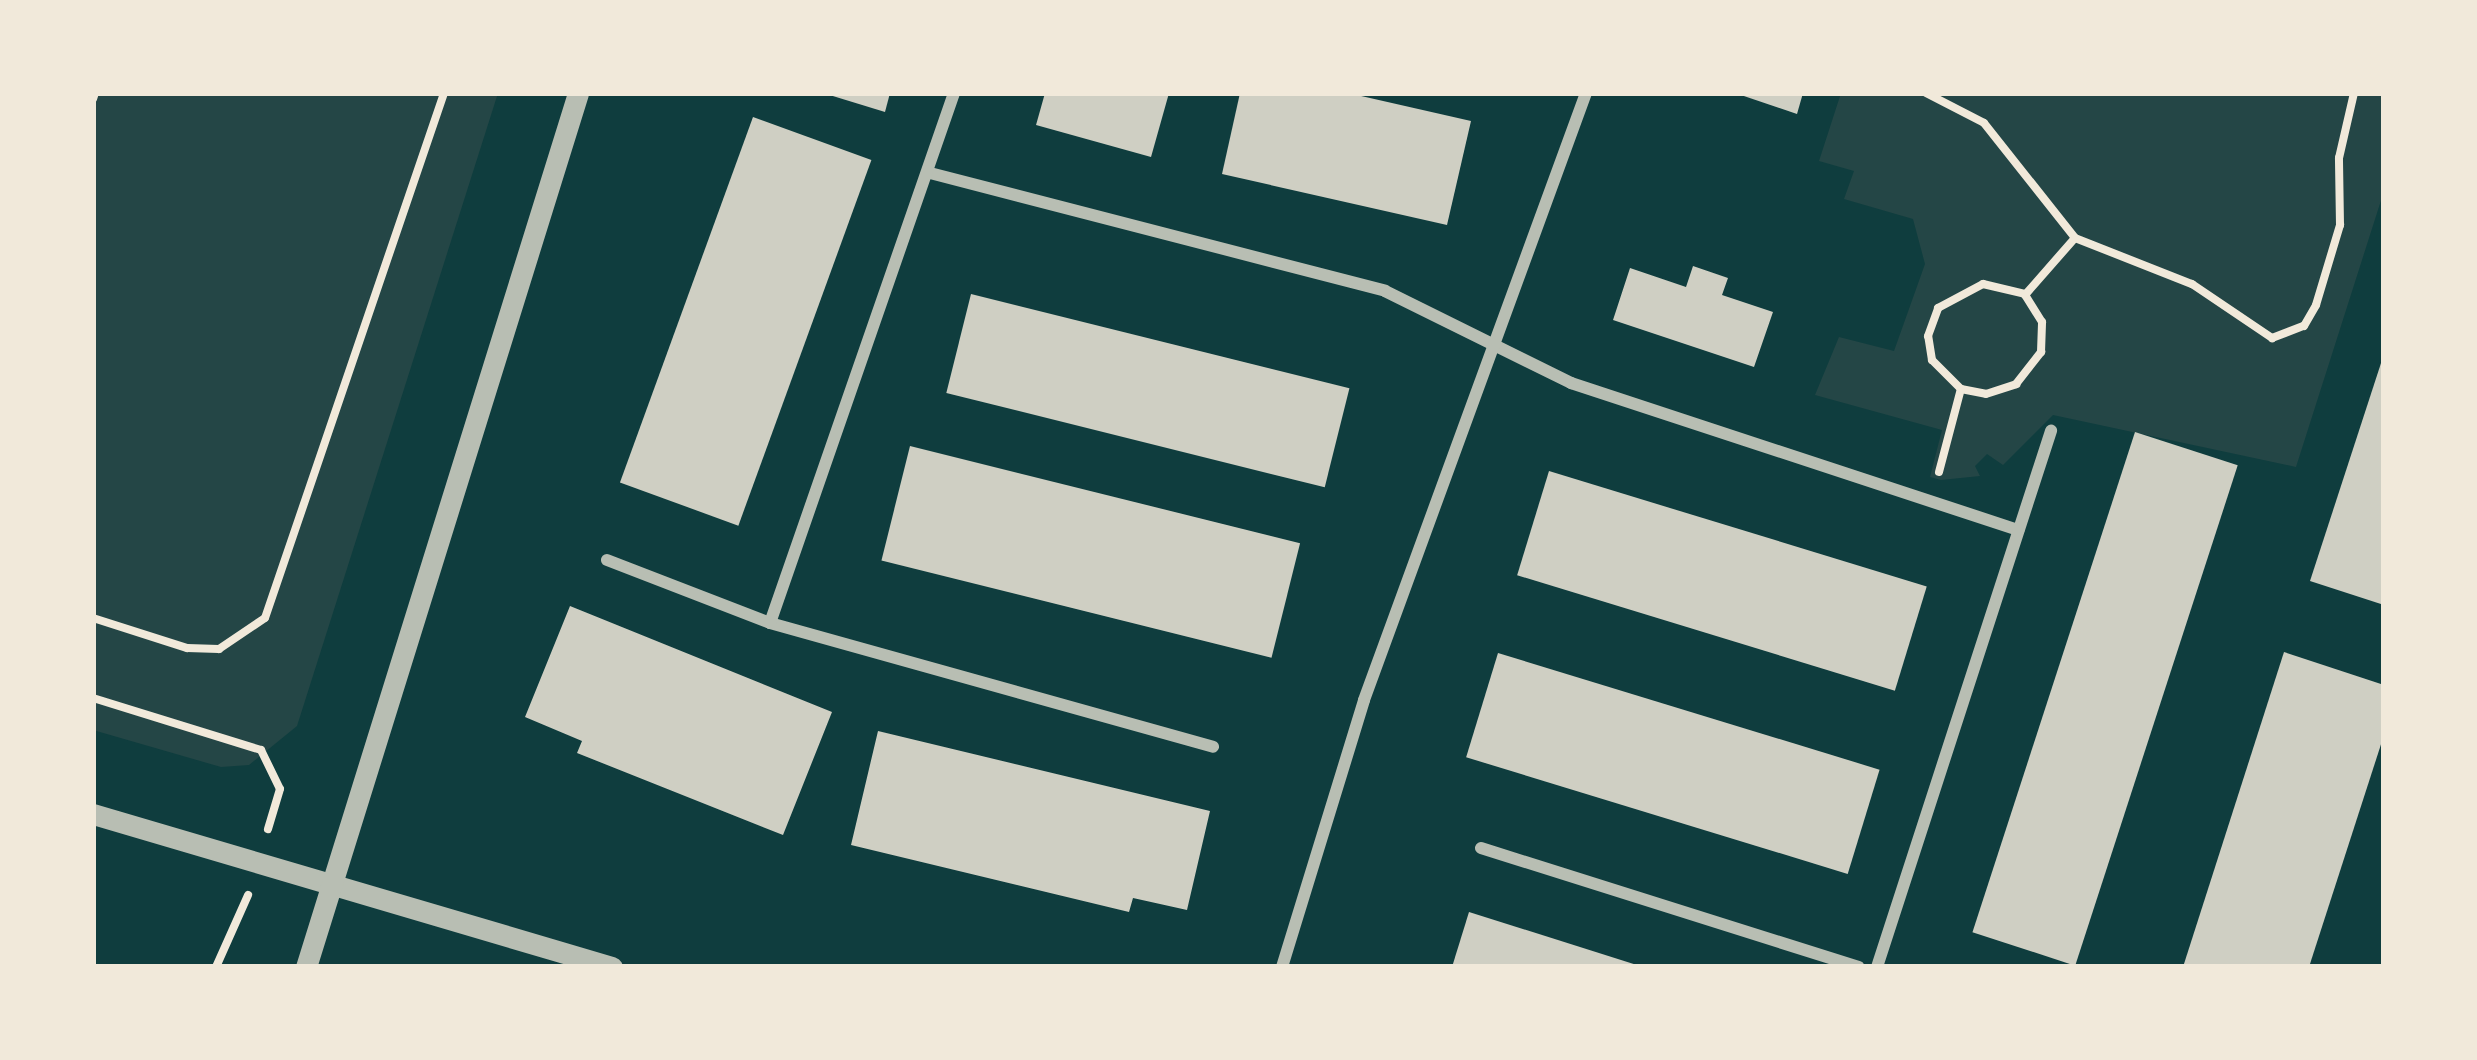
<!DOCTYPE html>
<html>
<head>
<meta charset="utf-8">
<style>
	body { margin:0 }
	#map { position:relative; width:2477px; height:1060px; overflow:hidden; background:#0f3d3e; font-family:Ubuntu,sans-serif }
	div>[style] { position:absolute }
	.green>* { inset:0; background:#244646 }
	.building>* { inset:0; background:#cfcfc3; transform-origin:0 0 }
	.path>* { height:8px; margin:-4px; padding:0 4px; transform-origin:4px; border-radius:4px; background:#f1e9da }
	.minor>* { height:12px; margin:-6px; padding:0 6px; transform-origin:6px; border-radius:6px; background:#b8beb3 }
	.tertiary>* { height:21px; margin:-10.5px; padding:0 10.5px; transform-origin:10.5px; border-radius:10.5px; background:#b8beb3 }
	span { translate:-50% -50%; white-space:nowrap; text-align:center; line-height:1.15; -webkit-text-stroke:9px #f1e9da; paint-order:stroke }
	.frame { position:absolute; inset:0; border:96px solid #f1e9da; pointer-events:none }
</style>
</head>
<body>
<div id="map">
	<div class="green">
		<i style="clip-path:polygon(93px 93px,498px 93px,297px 726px,249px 765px,221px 767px,93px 730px)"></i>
		<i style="clip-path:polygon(1841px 93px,2384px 93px,2384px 191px,2296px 467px,2053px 415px,2003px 465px,1987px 454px,1975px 466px,1980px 476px,1941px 480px,1930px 477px,1942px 430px,1815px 395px,1839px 337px,1894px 351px,1925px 264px,1913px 219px,1844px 199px,1854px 171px,1819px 161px)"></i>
	</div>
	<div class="building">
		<i style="clip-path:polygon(823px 93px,890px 93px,885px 112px)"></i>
		<i style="clip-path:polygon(1045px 93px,1169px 93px,1151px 157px,1036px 125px)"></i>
		<i style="clip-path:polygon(1240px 93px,1348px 93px,1471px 121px,1447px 225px,1222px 174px)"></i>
		<i style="clip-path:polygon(1735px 93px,1803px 93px,1797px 114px)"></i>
		<i style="left:753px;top:117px;width:126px;height:389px;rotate:20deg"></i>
		<i style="clip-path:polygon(1693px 266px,1728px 278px,1722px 295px,1773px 312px,1754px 367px,1613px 320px,1630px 268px,1686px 287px)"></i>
		<i style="left:971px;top:294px;width:390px;height:102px;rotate:14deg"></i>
		<i style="clip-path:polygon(2383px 357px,2384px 357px,2384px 605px,2310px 581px)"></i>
		<i style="left:2135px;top:432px;width:108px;height:526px;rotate:18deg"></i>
		<i style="left:910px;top:446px;width:402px;height:118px;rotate:14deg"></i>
		<i style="left:1549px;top:471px;width:395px;height:109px;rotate:17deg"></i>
		<i style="clip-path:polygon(570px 606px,832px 712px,783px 835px,577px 753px,582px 741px,525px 717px)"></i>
		<i style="clip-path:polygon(2284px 652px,2384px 685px,2384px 735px,2309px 967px,2183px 967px)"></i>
		<i style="left:1498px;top:653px;width:399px;height:109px;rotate:17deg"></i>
		<i style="clip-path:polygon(878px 731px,1210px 811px,1187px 910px,1133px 898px,1129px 912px,851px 845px)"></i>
		<i style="clip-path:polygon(1469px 912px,1640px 966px,1640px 967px,1452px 967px)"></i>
	</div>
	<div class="path">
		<i style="left:1926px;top:93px;width:65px;rotate:27.3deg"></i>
		<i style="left:1984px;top:123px;width:147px;rotate:51.6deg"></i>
		<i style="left:2075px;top:238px;width:126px;rotate:21.5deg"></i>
		<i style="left:2192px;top:284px;width:97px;rotate:34deg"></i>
		<i style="left:2272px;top:338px;width:34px;rotate:-21deg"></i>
		<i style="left:2304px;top:326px;width:24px;rotate:-60deg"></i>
		<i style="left:2316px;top:305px;width:84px;rotate:-73.3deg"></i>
		<i style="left:2340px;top:225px;width:67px;rotate:-90.9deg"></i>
		<i style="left:2339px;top:158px;width:67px;rotate:-77deg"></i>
		<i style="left:93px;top:99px;width:6px;rotate:-72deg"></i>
		<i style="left:1961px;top:389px;width:41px;rotate:-135deg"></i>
		<i style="left:1932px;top:360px;width:24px;rotate:-99deg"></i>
		<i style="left:1928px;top:336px;width:30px;rotate:-70deg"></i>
		<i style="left:1938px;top:308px;width:51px;rotate:-28.1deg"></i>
		<i style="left:1983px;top:284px;width:43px;rotate:13.4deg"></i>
		<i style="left:1939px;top:472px;width:86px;rotate:-75.2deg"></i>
		<i style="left:1961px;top:389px;width:25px;rotate:11deg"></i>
		<i style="left:1986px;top:394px;width:32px;rotate:-18deg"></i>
		<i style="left:2016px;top:384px;width:41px;rotate:-52deg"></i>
		<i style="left:2041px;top:352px;width:30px;rotate:-88deg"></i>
		<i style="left:2042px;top:322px;width:32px;rotate:-122deg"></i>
		<i style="left:2025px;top:295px;width:74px;rotate:-48.8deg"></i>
		<i style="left:93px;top:618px;width:99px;rotate:17.7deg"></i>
		<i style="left:187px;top:648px;width:32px;rotate:2deg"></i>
		<i style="left:219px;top:649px;width:55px;rotate:-34deg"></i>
		<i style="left:265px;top:618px;width:555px;rotate:-71.17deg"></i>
		<i style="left:93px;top:698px;width:176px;rotate:17.2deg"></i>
		<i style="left:261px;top:750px;width:43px;rotate:64deg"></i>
		<i style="left:280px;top:789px;width:42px;rotate:106.7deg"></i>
		<i style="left:216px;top:967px;width:79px;rotate:-66deg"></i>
	</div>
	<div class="minor">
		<i style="left:930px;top:173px;width:470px;rotate:14.5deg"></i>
		<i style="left:1385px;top:291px;width:208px;rotate:26.3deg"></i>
		<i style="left:1571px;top:383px;width:471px;rotate:18.2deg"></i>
		<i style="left:607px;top:560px;width:175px;rotate:21.1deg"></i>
		<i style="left:770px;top:623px;width:460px;rotate:15.6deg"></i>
		<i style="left:770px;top:623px;width:561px;rotate:-70.85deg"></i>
		<i style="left:1481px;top:848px;width:396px;rotate:17.5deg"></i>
		<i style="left:1282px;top:967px;width:279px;rotate:-72.9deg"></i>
		<i style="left:1364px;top:700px;width:646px;rotate:-69.91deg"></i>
		<i style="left:1877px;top:967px;width:564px;rotate:-72.02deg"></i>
	</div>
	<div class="tertiary">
		<i style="left:93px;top:814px;width:541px;rotate:16.43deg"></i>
		<i style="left:306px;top:967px;width:915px;rotate:-72.71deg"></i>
	</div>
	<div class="frame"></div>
</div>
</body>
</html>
